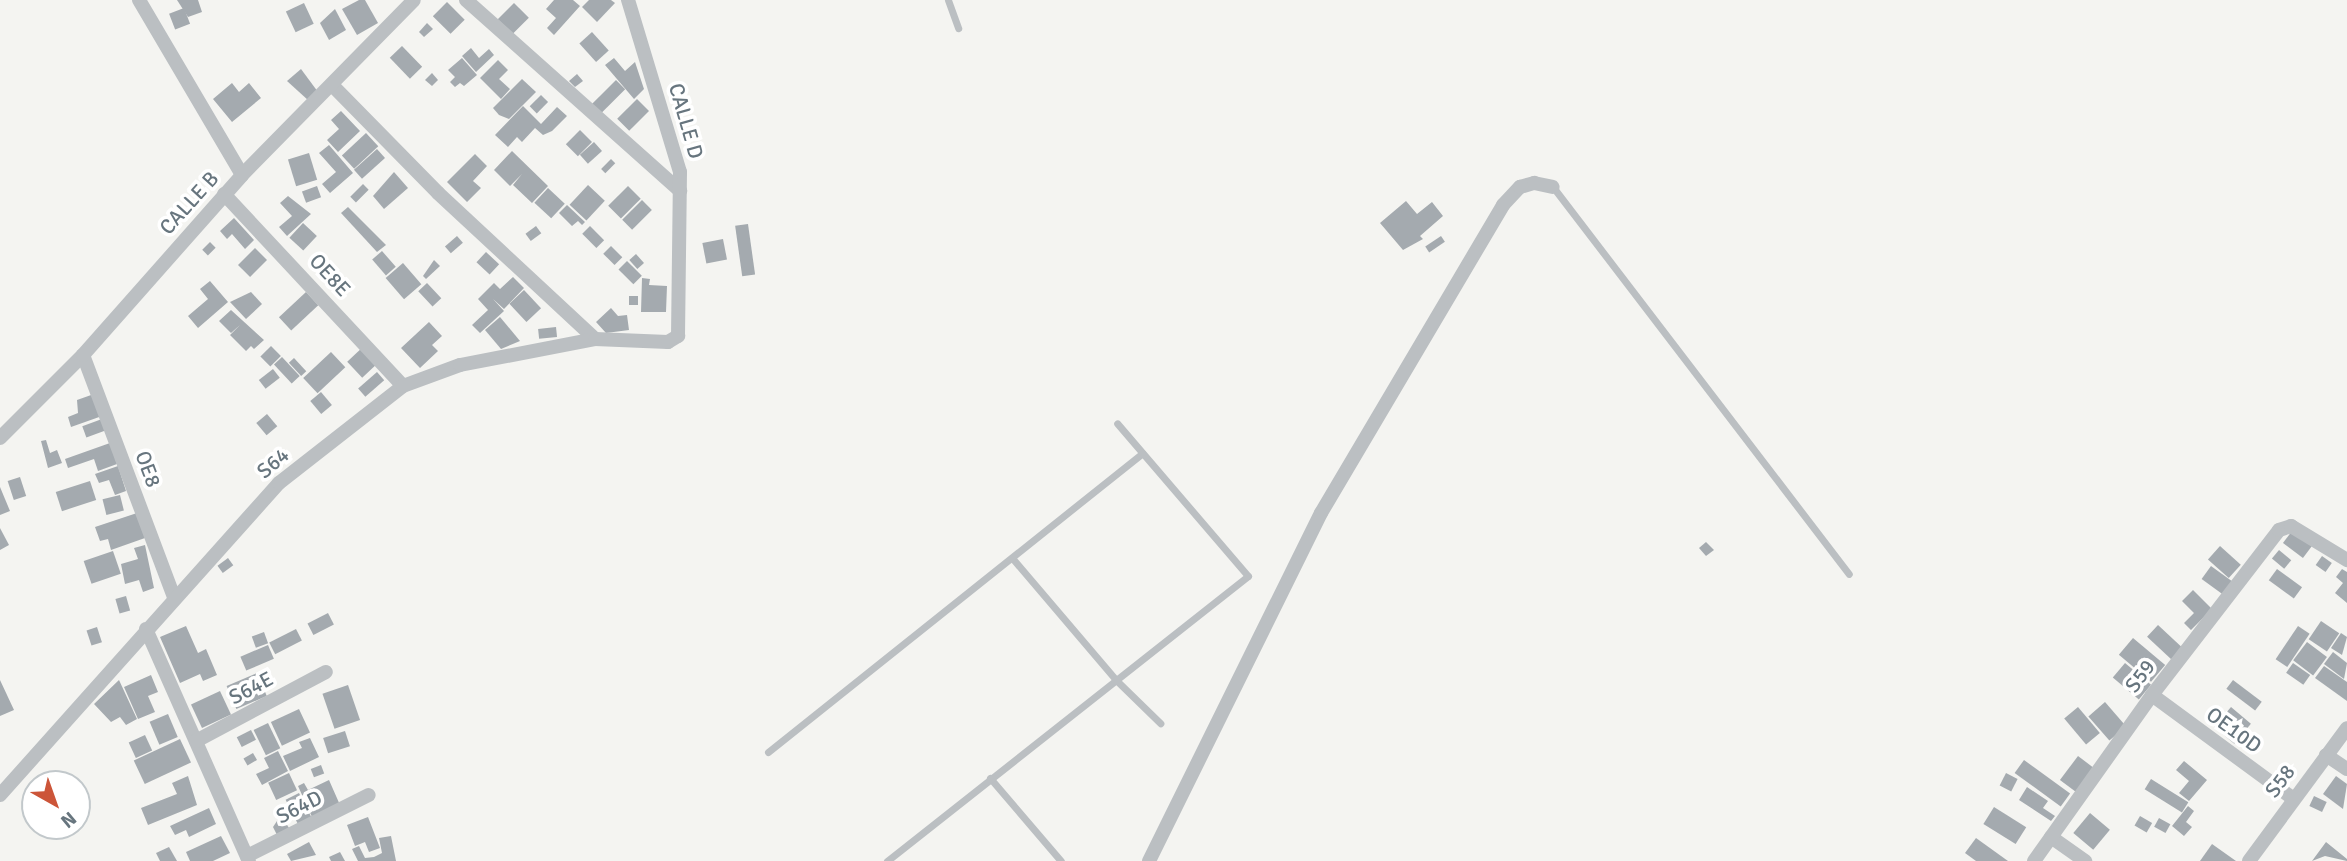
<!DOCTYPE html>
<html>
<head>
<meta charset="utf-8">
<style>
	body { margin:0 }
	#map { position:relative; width:2347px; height:861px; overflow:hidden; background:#f4f4f1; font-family:Signika,sans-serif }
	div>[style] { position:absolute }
	.building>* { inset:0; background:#a4aaaf; transform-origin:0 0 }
	.lane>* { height:7px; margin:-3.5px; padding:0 3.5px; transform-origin:3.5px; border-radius:3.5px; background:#bbbfc2 }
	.street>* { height:14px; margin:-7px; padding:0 7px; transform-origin:7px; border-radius:7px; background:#bbbfc2 }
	span { translate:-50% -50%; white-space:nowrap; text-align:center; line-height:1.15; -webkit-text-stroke:7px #fff; paint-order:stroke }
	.street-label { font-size:21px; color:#67757e }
	.north { position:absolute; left:21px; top:770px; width:70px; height:70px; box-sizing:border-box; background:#fff; border:2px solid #c2c8cb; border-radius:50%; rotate:140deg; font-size:19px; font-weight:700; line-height:28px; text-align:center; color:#67757e }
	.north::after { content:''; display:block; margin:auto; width:24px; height:32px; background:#cc5539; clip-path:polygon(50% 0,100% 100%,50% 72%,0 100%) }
</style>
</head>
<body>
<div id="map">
	<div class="building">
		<i style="clip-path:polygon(177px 0,198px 0,202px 12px,188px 17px)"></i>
		<i style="clip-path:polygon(359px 0,365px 0,378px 23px,357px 35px,342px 9px)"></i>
		<i style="clip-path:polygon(554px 0,573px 0,580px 6px,554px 35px,547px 28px,556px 18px,546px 9px)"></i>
		<i style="clip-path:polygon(589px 0,611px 0,615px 3px,597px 22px,582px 7px)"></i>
		<i style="left:447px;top:2px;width:25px;height:20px;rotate:45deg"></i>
		<i style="left:304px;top:3px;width:23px;height:20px;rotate:65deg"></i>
		<i style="left:514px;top:3px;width:21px;height:23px;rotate:45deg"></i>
		<i style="left:184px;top:8px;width:17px;height:16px;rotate:69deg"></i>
		<i style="clip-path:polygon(335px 9px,346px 30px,329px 40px,320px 23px)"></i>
		<i style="clip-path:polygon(427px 23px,433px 29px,424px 37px,419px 32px)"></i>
		<i style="left:592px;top:32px;width:25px;height:17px;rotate:48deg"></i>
		<i style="left:402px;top:46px;width:29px;height:17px;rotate:46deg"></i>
		<i style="clip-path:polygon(471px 48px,479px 58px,489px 49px,494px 55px,476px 72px,462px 56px)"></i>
		<i style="clip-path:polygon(462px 58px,477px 75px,464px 86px,460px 83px,455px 87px,450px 82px,455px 77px,448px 70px)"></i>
		<i style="clip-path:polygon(614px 58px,625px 71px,635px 62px,644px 89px,634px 99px,605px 65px)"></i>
		<i style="clip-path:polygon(498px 60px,508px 70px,499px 79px,510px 89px,501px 99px,480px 78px)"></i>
		<i style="clip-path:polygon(301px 69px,318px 92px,309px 101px,287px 81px)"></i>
		<i style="clip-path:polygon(432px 73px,438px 80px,432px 86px,425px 80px)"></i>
		<i style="clip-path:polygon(577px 74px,583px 81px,575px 87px,569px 81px)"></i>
		<i style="clip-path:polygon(522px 79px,536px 92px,509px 119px,499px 115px,493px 108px)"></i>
		<i style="left:616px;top:80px;width:13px;height:34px;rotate:45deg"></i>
		<i style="clip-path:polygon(232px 83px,239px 92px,249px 83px,261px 98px,232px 122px,213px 99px)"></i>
		<i style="left:541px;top:95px;width:10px;height:16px;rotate:45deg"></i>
		<i style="left:637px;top:99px;width:17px;height:28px;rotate:45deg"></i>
		<i style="clip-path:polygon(523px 106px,541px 124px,557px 107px,567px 116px,552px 131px,543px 135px,535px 128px,522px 142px,517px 137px,508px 147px,495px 135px)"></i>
		<i style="clip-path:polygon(341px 111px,360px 131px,338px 152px,327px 140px,339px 129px,331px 120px)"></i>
		<i style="left:580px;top:130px;width:17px;height:20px;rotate:45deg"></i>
		<i style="left:366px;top:133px;width:18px;height:33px;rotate:47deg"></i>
		<i style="left:594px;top:142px;width:12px;height:19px;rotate:48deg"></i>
		<i style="clip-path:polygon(329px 145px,353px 173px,330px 193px,322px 184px,336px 172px,319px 153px)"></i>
		<i style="left:377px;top:149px;width:12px;height:31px;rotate:48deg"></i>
		<i style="clip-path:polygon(512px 151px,548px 186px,532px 203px,513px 185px,522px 174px,510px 186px,494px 170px)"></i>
		<i style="left:309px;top:153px;width:28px;height:22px;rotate:73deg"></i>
		<i style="clip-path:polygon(475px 154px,487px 166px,473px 181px,481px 188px,467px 202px,447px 182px)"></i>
		<i style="left:611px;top:159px;width:6px;height:14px;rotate:45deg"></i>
		<i style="clip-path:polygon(394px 172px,408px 188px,384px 209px,373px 196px)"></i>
		<i style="left:363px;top:184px;width:8px;height:18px;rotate:45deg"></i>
		<i style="left:588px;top:185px;width:23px;height:27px;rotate:43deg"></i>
		<i style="left:317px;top:186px;width:12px;height:16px;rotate:70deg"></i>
		<i style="left:628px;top:186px;width:18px;height:28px;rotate:45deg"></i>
		<i style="left:548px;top:188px;width:23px;height:20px;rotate:43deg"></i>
		<i style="clip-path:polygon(288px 196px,311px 214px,287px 236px,279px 227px,292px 216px,280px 203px)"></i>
		<i style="left:642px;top:200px;width:14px;height:28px;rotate:45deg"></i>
		<i style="clip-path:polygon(1406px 201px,1417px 214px,1432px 202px,1443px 216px,1420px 236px,1423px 239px,1403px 250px,1380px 223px)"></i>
		<i style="clip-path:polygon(567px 205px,585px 222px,582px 225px,578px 221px,572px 226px,559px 213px)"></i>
		<i style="clip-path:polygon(348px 207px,386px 245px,377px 252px,341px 213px)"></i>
		<i style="clip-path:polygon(234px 218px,254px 240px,245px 249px,232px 234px,227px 239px,220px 231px)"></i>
		<i style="left:303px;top:223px;width:19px;height:20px;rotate:43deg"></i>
		<i style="left:748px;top:224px;width:51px;height:13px;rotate:82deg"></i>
		<i style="left:536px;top:226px;width:9px;height:13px;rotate:54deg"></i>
		<i style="left:590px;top:226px;width:20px;height:11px;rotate:45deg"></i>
		<i style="left:457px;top:236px;width:9px;height:16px;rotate:49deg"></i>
		<i style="left:1441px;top:236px;width:7px;height:19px;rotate:56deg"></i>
		<i style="left:723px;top:239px;width:21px;height:21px;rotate:79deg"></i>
		<i style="left:210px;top:242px;width:8px;height:11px;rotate:45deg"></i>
		<i style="left:611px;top:246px;width:16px;height:11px;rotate:45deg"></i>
		<i style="left:255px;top:248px;width:17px;height:24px;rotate:45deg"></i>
		<i style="left:382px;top:251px;width:21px;height:13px;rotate:49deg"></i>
		<i style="left:486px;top:252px;width:18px;height:14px;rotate:43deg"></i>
		<i style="left:636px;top:254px;width:12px;height:9px;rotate:48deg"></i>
		<i style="clip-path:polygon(434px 260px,440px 266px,426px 279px,423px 276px)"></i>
		<i style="left:627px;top:261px;width:21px;height:12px;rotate:45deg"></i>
		<i style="left:403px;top:263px;width:28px;height:23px;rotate:49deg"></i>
		<i style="clip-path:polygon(513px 277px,524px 288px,504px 309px,493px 299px,504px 311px,480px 333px,472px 325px,488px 310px,478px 299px,494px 283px,500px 289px)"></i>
		<i style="clip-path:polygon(642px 278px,650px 279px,649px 285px,667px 286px,666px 312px,641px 312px)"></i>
		<i style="clip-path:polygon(210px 281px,228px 302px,198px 328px,188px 316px,208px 299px,200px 289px)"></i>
		<i style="left:427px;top:283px;width:21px;height:12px;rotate:47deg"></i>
		<i style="left:524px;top:290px;width:25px;height:20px;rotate:47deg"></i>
		<i style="clip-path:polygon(251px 292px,262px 304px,246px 319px,230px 302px)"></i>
		<i style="left:306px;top:292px;width:18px;height:37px;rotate:47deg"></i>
		<i style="left:629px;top:296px;width:9px;height:9px"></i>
		<i style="clip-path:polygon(611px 308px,618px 316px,627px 315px,629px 330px,606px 333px,596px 322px)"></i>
		<i style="clip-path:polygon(231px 310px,264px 340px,254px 349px,251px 346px,246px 351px,230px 335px,240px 325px,231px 333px,219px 321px)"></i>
		<i style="clip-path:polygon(500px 317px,520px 341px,501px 349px,485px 330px)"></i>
		<i style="clip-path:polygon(429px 322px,442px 336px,432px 345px,438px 351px,420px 368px,401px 348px)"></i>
		<i style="left:556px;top:327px;width:10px;height:18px;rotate:84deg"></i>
		<i style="left:271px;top:346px;width:14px;height:15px;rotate:45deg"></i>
		<i style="left:364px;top:346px;width:22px;height:23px;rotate:47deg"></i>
		<i style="left:331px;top:352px;width:21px;height:38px;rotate:47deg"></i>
		<i style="left:282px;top:357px;width:26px;height:11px;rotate:47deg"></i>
		<i style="left:294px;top:358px;width:18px;height:7px;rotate:47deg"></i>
		<i style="left:273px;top:369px;width:11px;height:18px;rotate:52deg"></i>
		<i style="left:377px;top:372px;width:11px;height:25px;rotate:49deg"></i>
		<i style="left:321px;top:392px;width:17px;height:14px;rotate:50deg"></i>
		<i style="clip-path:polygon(94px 394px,102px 416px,71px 427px,68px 417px,78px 413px,77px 400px)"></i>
		<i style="left:267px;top:414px;width:16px;height:14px;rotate:50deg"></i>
		<i style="left:102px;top:419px;width:12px;height:21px;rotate:70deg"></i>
		<i style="clip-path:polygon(46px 440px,50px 453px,57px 450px,62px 463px,48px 468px,41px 441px)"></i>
		<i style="clip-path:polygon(110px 443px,117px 464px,98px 471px,94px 459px,68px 468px,65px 459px)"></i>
		<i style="clip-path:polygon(118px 466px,126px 491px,115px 495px,109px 480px,99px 483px,95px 474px)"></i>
		<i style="left:20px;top:477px;width:20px;height:13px;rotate:72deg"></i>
		<i style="left:90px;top:481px;width:20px;height:36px;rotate:72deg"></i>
		<i style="clip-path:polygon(0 487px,10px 511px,0 515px)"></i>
		<i style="left:120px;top:495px;width:16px;height:18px;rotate:76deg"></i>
		<i style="clip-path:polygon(137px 513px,145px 538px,111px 550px,108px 539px,100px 541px,95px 527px)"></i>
		<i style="clip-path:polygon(0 528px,9px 545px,0 550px)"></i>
		<i style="left:2292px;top:531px;width:25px;height:15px;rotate:37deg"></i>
		<i style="clip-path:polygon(1706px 542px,1714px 550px,1706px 556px,1699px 548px)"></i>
		<i style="clip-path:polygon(145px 545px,154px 588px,143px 592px,139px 580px,125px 584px,121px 564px,138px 559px,134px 548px)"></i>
		<i style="left:2220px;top:546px;width:28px;height:18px;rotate:42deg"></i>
		<i style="left:2279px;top:550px;width:16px;height:11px;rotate:40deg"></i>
		<i style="left:113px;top:551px;width:24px;height:31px;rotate:71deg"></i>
		<i style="left:2322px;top:556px;width:12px;height:11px;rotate:35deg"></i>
		<i style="left:228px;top:558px;width:9px;height:13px;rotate:54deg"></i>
		<i style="left:2211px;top:566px;width:26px;height:16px;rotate:36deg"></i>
		<i style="left:2277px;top:569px;width:31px;height:14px;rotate:36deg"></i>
		<i style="clip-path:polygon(2342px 569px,2347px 572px,2347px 603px,2335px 593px,2343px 583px,2336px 577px)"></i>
		<i style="clip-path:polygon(2193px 590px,2212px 609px,2191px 630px,2184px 623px,2194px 613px,2182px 601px)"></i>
		<i style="left:126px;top:596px;width:15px;height:11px;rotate:74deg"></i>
		<i style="left:328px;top:613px;width:13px;height:23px;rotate:63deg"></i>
		<i style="left:2321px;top:621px;width:22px;height:22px;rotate:34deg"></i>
		<i style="left:2158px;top:625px;width:33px;height:16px;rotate:43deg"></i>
		<i style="clip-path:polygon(186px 626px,198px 653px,206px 649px,217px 675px,203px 681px,200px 674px,180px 683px,160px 637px)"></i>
		<i style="left:2298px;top:626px;width:14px;height:40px;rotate:34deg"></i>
		<i style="left:97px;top:627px;width:16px;height:11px;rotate:72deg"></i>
		<i style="left:296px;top:629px;width:13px;height:30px;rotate:63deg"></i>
		<i style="left:264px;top:632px;width:12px;height:13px;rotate:70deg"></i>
		<i style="clip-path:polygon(2341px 633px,2347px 637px,2342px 655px,2331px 648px)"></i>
		<i style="left:2133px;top:638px;width:42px;height:22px;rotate:40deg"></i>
		<i style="left:2307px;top:642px;width:25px;height:23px;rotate:37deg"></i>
		<i style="left:268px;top:645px;width:15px;height:30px;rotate:67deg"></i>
		<i style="clip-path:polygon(2333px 652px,2347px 663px,2344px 679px,2324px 664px)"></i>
		<i style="left:2125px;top:663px;width:34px;height:19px;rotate:40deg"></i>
		<i style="left:2293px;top:663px;width:21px;height:12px;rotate:35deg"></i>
		<i style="clip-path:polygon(2324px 666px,2347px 682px,2347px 701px,2315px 678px)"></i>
		<i style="left:257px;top:673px;width:25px;height:33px;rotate:67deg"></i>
		<i style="clip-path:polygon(151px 675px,158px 692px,148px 696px,155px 712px,138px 719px,124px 687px)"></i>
		<i style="clip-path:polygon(0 680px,14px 710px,0 716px)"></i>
		<i style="clip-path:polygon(119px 680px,137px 719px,126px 725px,120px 717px,111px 722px,94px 704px)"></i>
		<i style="left:2233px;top:680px;width:36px;height:11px;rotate:37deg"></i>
		<i style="left:348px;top:685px;width:37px;height:27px;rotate:71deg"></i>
		<i style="left:220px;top:691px;width:26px;height:32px;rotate:65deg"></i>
		<i style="left:2105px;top:702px;width:32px;height:22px;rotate:49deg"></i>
		<i style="left:2078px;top:707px;width:34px;height:18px;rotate:50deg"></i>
		<i style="left:2231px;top:707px;width:26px;height:26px;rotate:40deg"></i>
		<i style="left:299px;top:709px;width:26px;height:31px;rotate:65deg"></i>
		<i style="left:168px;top:714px;width:25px;height:20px;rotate:67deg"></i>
		<i style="left:268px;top:723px;width:28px;height:16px;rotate:64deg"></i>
		<i style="left:251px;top:730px;width:11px;height:16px;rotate:63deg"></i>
		<i style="left:345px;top:731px;width:16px;height:23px;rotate:72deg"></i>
		<i style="left:145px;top:735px;width:17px;height:18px;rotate:65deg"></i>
		<i style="clip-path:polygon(310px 738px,319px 757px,290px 771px,283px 756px,302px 748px,299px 742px)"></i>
		<i style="left:180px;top:739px;width:26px;height:51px;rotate:65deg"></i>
		<i style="clip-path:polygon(278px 751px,288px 771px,262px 785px,256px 774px,269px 768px,264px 758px)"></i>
		<i style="left:253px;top:753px;width:8px;height:11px;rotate:60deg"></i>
		<i style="left:2078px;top:756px;width:21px;height:30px;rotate:37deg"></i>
		<i style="left:2024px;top:760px;width:57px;height:16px;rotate:36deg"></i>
		<i style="clip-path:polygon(2184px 761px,2207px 780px,2189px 801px,2179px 793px,2189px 781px,2176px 770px)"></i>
		<i style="left:321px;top:765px;width:9px;height:11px;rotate:69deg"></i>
		<i style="left:289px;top:773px;width:19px;height:23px;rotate:65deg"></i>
		<i style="left:2006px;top:773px;width:13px;height:14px;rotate:27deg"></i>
		<i style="clip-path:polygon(188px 776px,197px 805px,148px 825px,141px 808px,177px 794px,172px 783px)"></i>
		<i style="clip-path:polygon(2336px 776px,2347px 784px,2343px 809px,2323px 794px)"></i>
		<i style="left:2151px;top:779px;width:44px;height:12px;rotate:32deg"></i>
		<i style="clip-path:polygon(329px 780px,340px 805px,312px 817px,298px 786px,304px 783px,308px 790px)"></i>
		<i style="clip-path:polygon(35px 786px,35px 813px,26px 790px)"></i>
		<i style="clip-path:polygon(2027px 787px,2048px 801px,2043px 808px,2055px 816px,2051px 821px,2019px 800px)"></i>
		<i style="left:299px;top:793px;width:29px;height:15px;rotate:63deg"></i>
		<i style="left:2314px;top:796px;width:14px;height:11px;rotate:25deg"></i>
		<i style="clip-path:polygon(2188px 806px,2194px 811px,2186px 822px,2192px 827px,2184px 836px,2172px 826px)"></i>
		<i style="left:1994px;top:807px;width:38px;height:20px;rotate:32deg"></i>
		<i style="clip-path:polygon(209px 808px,216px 824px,189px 837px,186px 830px,175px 835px,170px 826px)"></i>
		<i style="left:2090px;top:813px;width:26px;height:26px;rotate:40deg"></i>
		<i style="clip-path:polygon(281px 815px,289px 828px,277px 835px,273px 827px)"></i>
		<i style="left:2140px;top:816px;width:14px;height:11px;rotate:30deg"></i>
		<i style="clip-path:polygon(368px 817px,380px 848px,369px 852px,365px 842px,355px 846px,347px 825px)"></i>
		<i style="left:2159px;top:818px;width:13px;height:10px;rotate:29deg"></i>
		<i style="clip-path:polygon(221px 836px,230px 853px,213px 861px,190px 861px,186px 852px)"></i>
		<i style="clip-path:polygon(391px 836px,396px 861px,358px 861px,352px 849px,359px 846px,365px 858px,374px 857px,382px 853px,379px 838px)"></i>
		<i style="clip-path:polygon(1976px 838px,2008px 861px,1976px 861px,1965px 853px)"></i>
		<i style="clip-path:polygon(309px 842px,316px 855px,291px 861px,287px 854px)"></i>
		<i style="clip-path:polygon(2326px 842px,2347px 859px,2347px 861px,2325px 856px,2312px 861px)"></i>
		<i style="clip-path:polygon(2212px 844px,2236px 861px,2200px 861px)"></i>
		<i style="clip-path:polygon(169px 847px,177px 861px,160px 861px,156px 853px)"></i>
		<i style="clip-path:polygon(340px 852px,345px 861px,331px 861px,329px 857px)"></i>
	</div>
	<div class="lane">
		<i style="left:948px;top:0;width:30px;rotate:70deg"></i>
		<i style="left:1553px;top:187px;width:487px;rotate:52.6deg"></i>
		<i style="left:1013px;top:559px;width:159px;rotate:49.6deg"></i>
		<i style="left:1116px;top:680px;width:62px;rotate:44.3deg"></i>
		<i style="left:768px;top:752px;width:479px;rotate:-38.6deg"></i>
		<i style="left:990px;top:778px;width:109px;rotate:49.5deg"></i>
		<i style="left:887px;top:861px;width:460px;rotate:-38.3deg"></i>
		<i style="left:1248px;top:576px;width:201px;rotate:-130.6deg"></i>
	</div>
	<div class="street">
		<i style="left:139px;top:0;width:203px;rotate:59.5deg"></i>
		<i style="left:466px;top:0;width:287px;rotate:41.7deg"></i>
		<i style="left:333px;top:86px;width:150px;rotate:45.5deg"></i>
		<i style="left:438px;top:193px;width:214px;rotate:42.9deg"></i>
		<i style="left:224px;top:194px;width:262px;rotate:47deg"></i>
		<i style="left:83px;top:355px;width:259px;rotate:69.4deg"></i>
		<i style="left:0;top:438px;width:117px;rotate:-45deg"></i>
		<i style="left:83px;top:355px;width:240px;rotate:-48.5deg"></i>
		<i style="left:242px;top:175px;width:245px;rotate:-45.5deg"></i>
		<i style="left:146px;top:629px;width:254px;rotate:66.1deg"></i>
		<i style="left:2152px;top:695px;width:174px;rotate:36.3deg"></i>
		<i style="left:196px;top:741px;width:147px;rotate:-28deg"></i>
		<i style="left:2326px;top:755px;width:25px;rotate:34deg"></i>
		<i style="left:0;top:795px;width:419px;rotate:-48.2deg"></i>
		<i style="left:279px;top:483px;width:157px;rotate:-38deg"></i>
		<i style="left:403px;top:386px;width:61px;rotate:-20.2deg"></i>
		<i style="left:460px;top:365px;width:137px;rotate:-10.9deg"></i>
		<i style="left:595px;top:339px;width:73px;rotate:2.4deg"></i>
		<i style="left:668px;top:342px;width:12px;rotate:-31deg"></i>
		<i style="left:678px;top:336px;width:164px;rotate:-89.3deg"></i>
		<i style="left:680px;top:172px;width:180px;rotate:-106.8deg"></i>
		<i style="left:2051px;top:837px;width:42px;rotate:35.2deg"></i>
		<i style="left:247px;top:856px;width:136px;rotate:-26.6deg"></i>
		<i style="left:1149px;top:861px;width:388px;rotate:-63.7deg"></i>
		<i style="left:1321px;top:513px;width:358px;rotate:-59.4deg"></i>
		<i style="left:1503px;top:205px;width:25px;rotate:-47deg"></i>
		<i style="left:1520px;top:187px;width:15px;rotate:-16deg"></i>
		<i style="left:1534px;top:183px;width:19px;rotate:12deg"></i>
		<i style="left:2034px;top:861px;width:204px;rotate:-54.6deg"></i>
		<i style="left:2152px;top:695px;width:208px;rotate:-52.4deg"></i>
		<i style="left:2279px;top:530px;width:13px;rotate:-18deg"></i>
		<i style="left:2291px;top:526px;width:66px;rotate:31.3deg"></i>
		<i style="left:2249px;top:861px;width:165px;rotate:-53.6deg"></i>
	</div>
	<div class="street-label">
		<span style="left:686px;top:121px;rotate:74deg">CALLE D</span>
		<span style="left:189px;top:203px;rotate:-48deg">CALLE B</span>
		<span style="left:330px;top:275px;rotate:47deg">OE8E</span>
		<span style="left:273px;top:463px;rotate:-41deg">S64</span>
		<span style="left:148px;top:469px;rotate:69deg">OE8</span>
		<span style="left:2140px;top:676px;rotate:-53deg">S59</span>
		<span style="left:251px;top:688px;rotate:-28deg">S64E</span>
		<span style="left:2234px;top:730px;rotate:36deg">OE10D</span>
		<span style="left:2280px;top:781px;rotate:-53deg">S58</span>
		<span style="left:299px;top:807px;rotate:-27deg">S64D</span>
	</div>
	<div class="north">N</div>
</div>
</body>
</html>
